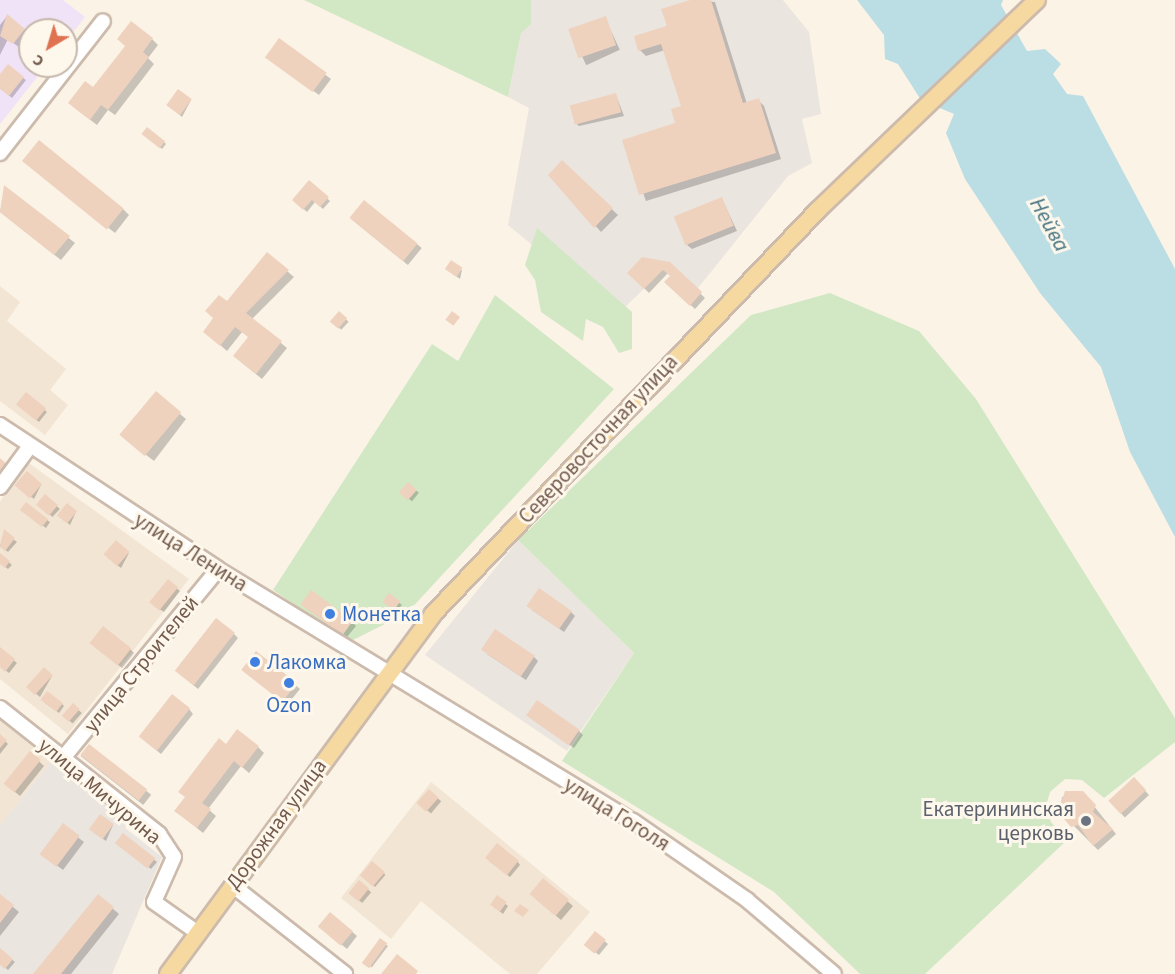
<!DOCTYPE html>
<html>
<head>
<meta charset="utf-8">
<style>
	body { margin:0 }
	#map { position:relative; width:1175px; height:974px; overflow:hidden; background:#fbf3e6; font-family:"Source Sans 3",sans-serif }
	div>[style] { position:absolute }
	.residential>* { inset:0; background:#f2e5d4 }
	.industrial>* { inset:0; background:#ebe5df }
	.education>* { inset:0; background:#f0e2f7 }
	.green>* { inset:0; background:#d2e8c5 }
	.water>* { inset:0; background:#bbdde4 }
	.shadow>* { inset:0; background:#0003; transform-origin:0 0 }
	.building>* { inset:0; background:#efd2be; transform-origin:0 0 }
	.roads { filter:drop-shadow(2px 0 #ccbbac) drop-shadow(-2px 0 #ccbbac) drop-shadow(0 2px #ccbbac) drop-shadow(0 -2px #ccbbac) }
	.minor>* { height:14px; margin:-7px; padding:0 7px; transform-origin:7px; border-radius:7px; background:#fff }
	.major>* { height:16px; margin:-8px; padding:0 8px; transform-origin:8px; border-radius:8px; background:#f6d8a1 }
	.dots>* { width:16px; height:16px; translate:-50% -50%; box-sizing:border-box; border:3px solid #fef7ec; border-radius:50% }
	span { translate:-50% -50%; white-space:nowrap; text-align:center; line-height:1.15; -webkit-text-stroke:6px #fef7ec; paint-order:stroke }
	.street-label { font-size:21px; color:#735a4c }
	.shop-label { font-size:21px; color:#366cbe }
	.left { translate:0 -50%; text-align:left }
	.worship-label { font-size:21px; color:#5b616d }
	.right { translate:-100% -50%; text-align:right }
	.water-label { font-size:22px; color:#43737f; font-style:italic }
	.north { position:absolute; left:18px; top:18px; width:60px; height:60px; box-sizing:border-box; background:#fef7ec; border:2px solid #c6b8ac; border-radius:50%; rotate:218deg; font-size:16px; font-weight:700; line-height:24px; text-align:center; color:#735a4c }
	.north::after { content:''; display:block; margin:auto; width:21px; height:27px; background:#df7251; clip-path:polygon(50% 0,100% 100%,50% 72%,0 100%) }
</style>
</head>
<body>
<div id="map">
	<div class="residential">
		<i style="clip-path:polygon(0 286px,20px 302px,7px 321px,66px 369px,50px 390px,68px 405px,45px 435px,0 401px)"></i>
		<i style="clip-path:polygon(26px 461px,189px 579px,68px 734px,0 679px,0 502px)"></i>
		<i style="clip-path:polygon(0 720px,51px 762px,0 825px)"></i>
		<i style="clip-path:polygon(431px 782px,590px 912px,537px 974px,510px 974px,421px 901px,391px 939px,341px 898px)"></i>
	</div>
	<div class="industrial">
		<i style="clip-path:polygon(531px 0,783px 0,809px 32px,821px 114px,802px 119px,812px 163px,788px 176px,698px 288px,702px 292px,690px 306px,664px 282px,670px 276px,663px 270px,617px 315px,508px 225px,529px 108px,508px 97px,521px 32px,531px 24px)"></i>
		<i style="clip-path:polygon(518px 540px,634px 653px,567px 751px,425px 655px)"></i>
		<i style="clip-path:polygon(51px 762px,77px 784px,83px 777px,134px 817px,125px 828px,162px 857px,112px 974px,0 974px,0 825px)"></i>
	</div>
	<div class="education">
		<i style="clip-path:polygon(0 0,63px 0,85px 17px,66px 41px,66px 30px,30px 30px,30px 66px,46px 66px,0 124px)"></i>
	</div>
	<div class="green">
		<i style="clip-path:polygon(304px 0,531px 0,531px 24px,521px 33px,508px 97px)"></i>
		<i style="clip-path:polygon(537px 228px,632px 312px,632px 349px,619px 353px,603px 327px,586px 319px,583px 341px,541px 312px,535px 280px,525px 265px)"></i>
		<i style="clip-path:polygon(830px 293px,919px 331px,976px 399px,1175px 718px,1175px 742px,1104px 798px,1082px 780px,1065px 779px,1050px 792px,1046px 806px,1051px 822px,1067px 840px,925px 974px,860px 974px,774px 892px,562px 761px,634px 653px,518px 540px,751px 315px)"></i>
		<i style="clip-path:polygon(495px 295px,614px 389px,407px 613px,349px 642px,273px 590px,432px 344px,458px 361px)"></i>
	</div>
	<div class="water">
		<i style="clip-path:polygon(857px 0,1003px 0,1001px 5px,1027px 51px,1045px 49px,1061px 64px,1053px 74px,1067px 94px,1083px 96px,1175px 269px,1175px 537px,1130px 452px,1101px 367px,1040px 293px,965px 179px,946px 133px,954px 114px,921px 100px,898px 64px,885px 59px,884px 35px)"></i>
	</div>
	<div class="shadow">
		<i style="clip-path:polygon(695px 0,715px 2px,747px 104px,758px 100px,764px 106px,781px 159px,646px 201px,624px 141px,677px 124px,682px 107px,665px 50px,646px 56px,640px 50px)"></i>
		<i style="clip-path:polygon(7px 16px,30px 36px,20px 48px,8px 39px,0 55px,0 25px)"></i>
		<i style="left:605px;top:18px;width:35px;height:37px;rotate:65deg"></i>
		<i style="clip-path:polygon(152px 39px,158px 45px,148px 58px,154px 64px,115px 115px,108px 110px,97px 125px,76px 109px)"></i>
		<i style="clip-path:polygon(279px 40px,331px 79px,319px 95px,272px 61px)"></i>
		<i style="clip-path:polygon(0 76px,23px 78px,26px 80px,12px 98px,0 88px)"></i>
		<i style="clip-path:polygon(616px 95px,624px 116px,579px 126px,574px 122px)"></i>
		<i style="clip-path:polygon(191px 100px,182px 117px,170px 107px)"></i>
		<i style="clip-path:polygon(146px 136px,164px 142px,166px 144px,162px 149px)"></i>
		<i style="clip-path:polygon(562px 162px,618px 215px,601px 232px,550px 175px)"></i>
		<i style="clip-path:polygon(30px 166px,123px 209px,129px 215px,115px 233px)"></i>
		<i style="clip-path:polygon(309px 182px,330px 201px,323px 209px,315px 202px,307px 212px,294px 200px)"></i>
		<i style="clip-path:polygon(5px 187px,75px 243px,61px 260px,0 212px)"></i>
		<i style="clip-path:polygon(722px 199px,737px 231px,692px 249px,687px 245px)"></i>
		<i style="left:365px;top:202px;width:73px;height:22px;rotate:39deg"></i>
		<i style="clip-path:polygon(267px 254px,294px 277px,252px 319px,287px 348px,262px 379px,241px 362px,250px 338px,242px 332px,227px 351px,211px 337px,227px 303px)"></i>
		<i style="clip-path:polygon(669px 264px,705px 298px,695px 309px,666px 282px,672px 276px,668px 273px,649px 293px,629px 273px)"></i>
		<i style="clip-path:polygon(462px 270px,460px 279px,449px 271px)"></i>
		<i style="left:339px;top:313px;width:13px;height:11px;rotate:42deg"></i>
		<i style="clip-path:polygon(26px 394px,47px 412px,39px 422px,20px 407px)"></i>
		<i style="clip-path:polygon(156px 394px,186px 419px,154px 461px,129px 442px)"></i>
		<i style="left:408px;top:484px;width:14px;height:11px;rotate:39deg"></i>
		<i style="clip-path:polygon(41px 485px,34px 499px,20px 488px)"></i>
		<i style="left:46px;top:496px;width:19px;height:11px;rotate:43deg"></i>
		<i style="clip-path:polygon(76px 512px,70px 525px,62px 518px)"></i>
		<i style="clip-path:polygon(25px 513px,47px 520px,50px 522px,46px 528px)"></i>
		<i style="clip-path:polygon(4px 532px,17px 542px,8px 552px,0 546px)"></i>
		<i style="clip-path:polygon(129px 553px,121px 568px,108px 558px)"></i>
		<i style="clip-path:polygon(0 555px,12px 565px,8px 569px,0 563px)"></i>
		<i style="clip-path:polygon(169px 582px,180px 591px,164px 612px,155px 606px)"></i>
		<i style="clip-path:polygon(389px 595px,402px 605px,396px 611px,385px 601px)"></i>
		<i style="clip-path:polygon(307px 609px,352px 622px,356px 626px,347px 637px)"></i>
		<i style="clip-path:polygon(532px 610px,571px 612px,575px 616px,564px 632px)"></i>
		<i style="clip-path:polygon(234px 634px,238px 638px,198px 689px,181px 675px)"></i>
		<i style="clip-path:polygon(95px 647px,130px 649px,134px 653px,122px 668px)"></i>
		<i style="clip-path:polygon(0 649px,17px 663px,9px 673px,0 666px)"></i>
		<i style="clip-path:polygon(257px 653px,300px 689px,287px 705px,248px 674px)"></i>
		<i style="clip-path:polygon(487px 654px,534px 657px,538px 661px,526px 680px)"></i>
		<i style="clip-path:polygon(52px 676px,40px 697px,29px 688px)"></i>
		<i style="clip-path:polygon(45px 703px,62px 704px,64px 706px,59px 713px)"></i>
		<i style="left:73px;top:705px;width:12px;height:14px;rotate:42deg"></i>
		<i style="clip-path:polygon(189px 709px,193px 714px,161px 754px,145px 741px)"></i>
		<i style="clip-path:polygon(533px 720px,579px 731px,583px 735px,574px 748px)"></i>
		<i style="clip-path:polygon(0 736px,8px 744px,0 754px)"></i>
		<i style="left:89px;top:746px;width:79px;height:13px;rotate:38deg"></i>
		<i style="clip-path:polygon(226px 746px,258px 747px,264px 753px,249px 773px,241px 766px,208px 809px,216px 816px,203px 833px,182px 816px,186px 798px)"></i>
		<i style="clip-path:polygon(30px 753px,44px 766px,20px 796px,10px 788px)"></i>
		<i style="left:1134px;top:779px;width:22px;height:33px;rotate:47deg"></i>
		<i style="left:429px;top:791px;width:16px;height:16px;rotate:40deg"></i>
		<i style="clip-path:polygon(1083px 792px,1116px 834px,1098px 850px,1060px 812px,1062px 797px)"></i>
		<i style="clip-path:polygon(113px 825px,106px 841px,93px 832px)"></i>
		<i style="clip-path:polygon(63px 826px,84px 842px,63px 870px,47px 858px)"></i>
		<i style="clip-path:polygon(123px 835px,157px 862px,151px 869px,120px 845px)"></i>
		<i style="clip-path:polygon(489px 861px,518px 862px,520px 865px,510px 877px)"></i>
		<i style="left:372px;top:863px;width:18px;height:16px;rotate:41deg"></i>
		<i style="clip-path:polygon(543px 880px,573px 906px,561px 920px,536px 899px)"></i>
		<i style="left:359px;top:882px;width:16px;height:14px;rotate:40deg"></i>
		<i style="clip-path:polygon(0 896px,19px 912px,0 936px)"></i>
		<i style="clip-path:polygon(98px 896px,119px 914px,71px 974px,35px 974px)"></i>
		<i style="clip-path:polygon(497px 897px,508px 906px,503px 914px,494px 907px)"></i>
		<i style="clip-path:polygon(331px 914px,357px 936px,347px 949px,325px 931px)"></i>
		<i style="clip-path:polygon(595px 933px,608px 944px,599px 955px,589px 947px)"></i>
		<i style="left:380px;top:940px;width:10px;height:27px;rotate:37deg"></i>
		<i style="clip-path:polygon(0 950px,15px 962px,8px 970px,0 963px)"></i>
	</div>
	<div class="building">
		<i style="clip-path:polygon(690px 0,711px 0,743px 103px,759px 98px,776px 153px,639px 195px,622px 140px,675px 123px,671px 109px,681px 106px,661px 44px,638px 51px,634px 36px,667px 26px,661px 9px)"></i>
		<i style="clip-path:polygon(7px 14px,25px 29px,13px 44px,0 36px)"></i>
		<i style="left:606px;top:16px;width:31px;height:40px;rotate:71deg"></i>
		<i style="clip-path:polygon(131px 21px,153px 38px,143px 52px,149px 57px,108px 110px,101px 105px,90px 120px,68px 103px,85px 81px,93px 87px,125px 46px,117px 39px)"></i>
		<i style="left:279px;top:38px;width:59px;height:24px;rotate:36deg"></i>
		<i style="clip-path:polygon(8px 64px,24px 77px,9px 96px,0 89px,0 74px)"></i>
		<i style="left:178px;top:89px;width:17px;height:20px;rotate:36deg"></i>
		<i style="left:616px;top:93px;width:20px;height:48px;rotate:75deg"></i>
		<i style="left:147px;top:127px;width:23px;height:9px;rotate:38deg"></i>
		<i style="left:39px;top:140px;width:109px;height:27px;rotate:39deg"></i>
		<i style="clip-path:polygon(562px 160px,613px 208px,594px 228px,548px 175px)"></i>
		<i style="clip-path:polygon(309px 180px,329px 197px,320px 207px,312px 200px,303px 210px,292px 200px)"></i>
		<i style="clip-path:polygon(4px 185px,70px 236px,54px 255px,0 212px)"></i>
		<i style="left:722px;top:197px;width:31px;height:52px;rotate:68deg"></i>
		<i style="left:364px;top:200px;width:69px;height:23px;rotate:39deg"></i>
		<i style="clip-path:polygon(267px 252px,289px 270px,246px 313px,282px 341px,256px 374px,233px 356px,248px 337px,235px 327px,220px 346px,203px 332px,213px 318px,205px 311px,219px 295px,227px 301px)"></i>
		<i style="clip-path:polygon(642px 257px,670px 262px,702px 292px,690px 306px,664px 282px,670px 276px,663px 270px,644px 289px,627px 273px)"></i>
		<i style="left:451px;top:260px;width:14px;height:11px;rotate:34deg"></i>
		<i style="left:339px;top:311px;width:11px;height:14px;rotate:41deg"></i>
		<i style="left:452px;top:311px;width:10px;height:11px;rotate:37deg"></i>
		<i style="left:156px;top:391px;width:33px;height:57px;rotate:40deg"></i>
		<i style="left:26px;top:392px;width:26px;height:16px;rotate:39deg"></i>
		<i style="clip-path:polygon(0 458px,8px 465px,0 474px)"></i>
		<i style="left:27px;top:471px;width:20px;height:19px;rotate:41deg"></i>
		<i style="left:408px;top:482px;width:12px;height:14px;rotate:42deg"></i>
		<i style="left:45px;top:494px;width:17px;height:14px;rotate:40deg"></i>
		<i style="left:26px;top:502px;width:28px;height:10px;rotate:38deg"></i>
		<i style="left:67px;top:503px;width:13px;height:16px;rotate:39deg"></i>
		<i style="clip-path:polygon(4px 529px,15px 538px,5px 551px,0 547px)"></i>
		<i style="left:116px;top:540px;width:18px;height:19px;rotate:41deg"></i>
		<i style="clip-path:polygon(0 553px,10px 561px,5px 568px,0 564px)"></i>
		<i style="left:168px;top:579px;width:13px;height:30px;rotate:39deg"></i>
		<i style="left:539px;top:588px;width:40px;height:22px;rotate:35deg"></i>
		<i style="left:311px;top:590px;width:52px;height:18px;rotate:36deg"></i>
		<i style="left:389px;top:593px;width:14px;height:11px;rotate:36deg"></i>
		<i style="left:216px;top:618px;width:24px;height:67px;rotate:38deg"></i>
		<i style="left:103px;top:626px;width:36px;height:22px;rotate:38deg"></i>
		<i style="left:495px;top:629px;width:48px;height:25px;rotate:34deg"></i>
		<i style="clip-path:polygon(0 647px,15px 659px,5px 672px,0 667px)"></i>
		<i style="left:256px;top:651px;width:52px;height:24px;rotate:38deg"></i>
		<i style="left:44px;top:667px;width:12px;height:27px;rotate:42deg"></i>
		<i style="left:47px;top:691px;width:20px;height:11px;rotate:37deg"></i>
		<i style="left:172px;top:694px;width:23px;height:54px;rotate:38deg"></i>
		<i style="left:537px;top:700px;width:52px;height:19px;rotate:35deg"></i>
		<i style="left:73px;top:703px;width:9px;height:17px;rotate:41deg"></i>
		<i style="clip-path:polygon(237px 729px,259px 746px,242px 768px,234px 761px,202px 803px,211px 809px,197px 828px,174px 811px,185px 797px,178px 792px,219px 738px,226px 744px)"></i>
		<i style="clip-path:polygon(0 734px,7px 740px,0 748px)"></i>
		<i style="left:89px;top:744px;width:74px;height:14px;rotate:38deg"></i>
		<i style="left:30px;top:751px;width:14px;height:42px;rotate:39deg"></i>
		<i style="left:1134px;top:777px;width:18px;height:35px;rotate:47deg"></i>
		<i style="left:429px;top:789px;width:13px;height:19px;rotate:42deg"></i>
		<i style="clip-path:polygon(1065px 791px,1083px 791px,1096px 805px,1093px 812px,1113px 829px,1093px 846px,1078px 825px,1071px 827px,1058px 812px)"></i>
		<i style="left:100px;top:814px;width:17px;height:19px;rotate:36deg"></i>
		<i style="left:63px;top:823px;width:21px;height:39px;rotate:37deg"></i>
		<i style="left:123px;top:833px;width:41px;height:13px;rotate:38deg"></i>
		<i style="left:497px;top:843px;width:28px;height:19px;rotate:39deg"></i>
		<i style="left:372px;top:861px;width:17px;height:19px;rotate:40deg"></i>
		<i style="left:543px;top:878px;width:34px;height:21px;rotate:40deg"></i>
		<i style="left:359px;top:880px;width:13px;height:17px;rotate:39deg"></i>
		<i style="clip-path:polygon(0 894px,14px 905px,0 923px)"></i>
		<i style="clip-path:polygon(98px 894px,114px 907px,61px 974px,33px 974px)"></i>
		<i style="left:497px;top:895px;width:12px;height:12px;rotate:35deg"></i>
		<i style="clip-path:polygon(520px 904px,529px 910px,523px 917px,514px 911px)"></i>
		<i style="left:330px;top:912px;width:30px;height:19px;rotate:40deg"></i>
		<i style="left:595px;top:931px;width:14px;height:18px;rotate:39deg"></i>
		<i style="left:380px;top:938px;width:9px;height:31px;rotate:36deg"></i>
		<i style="clip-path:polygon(0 948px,13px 959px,5px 969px,0 965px)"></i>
		<i style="clip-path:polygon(397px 954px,418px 971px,416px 974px,381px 974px)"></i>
	</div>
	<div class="roads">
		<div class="minor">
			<i style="left:0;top:153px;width:167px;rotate:-52deg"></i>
			<i style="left:0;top:425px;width:261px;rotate:33.4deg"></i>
			<i style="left:218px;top:569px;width:486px;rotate:31.3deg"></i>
			<i style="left:633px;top:821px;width:139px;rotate:34.7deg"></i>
			<i style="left:747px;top:900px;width:114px;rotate:40.4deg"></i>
			<i style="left:0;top:487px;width:51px;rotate:-53.8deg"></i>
			<i style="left:0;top:708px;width:203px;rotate:38.4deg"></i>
			<i style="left:159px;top:834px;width:27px;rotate:57deg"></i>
			<i style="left:174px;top:857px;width:49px;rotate:114deg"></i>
			<i style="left:154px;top:902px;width:54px;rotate:35.2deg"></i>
			<i style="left:63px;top:758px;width:244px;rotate:-50.6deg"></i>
			<i style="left:232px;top:885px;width:144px;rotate:38.2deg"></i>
		</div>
		<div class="major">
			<i style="left:168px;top:974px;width:447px;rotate:-53.6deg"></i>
			<i style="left:433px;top:614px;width:558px;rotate:-46.38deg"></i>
			<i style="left:818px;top:210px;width:303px;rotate:-43.8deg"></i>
		</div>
	</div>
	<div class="dots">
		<i style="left:330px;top:614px;background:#3f7fe0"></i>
		<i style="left:255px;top:662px;background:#3f7fe0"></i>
		<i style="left:289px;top:683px;background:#3f7fe0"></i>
		<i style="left:1086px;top:821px;background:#6b7280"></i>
	</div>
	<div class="street-label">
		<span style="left:598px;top:439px;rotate:-47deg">Северовосточная улица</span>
		<span style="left:191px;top:552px;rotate:32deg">улица Ленина</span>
		<span style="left:141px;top:664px;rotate:-51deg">улица Строителей</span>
		<span style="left:100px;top:791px;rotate:40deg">улица Мичурина</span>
		<span style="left:617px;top:814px;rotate:32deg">улица Гоголя</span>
		<span style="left:276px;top:824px;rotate:-54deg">Дорожная улица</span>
	</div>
	<div class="shop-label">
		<span class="left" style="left:342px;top:614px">Монетка</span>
		<span class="left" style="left:267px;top:662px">Лакомка</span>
		<span style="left:289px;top:705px">Ozon</span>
	</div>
	<div class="worship-label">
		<span class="right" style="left:1074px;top:821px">Екатерининская<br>церковь</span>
	</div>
	<div class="water-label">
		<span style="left:1049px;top:225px;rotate:61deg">Нейва</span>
	</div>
	<div class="north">С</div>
</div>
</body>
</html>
